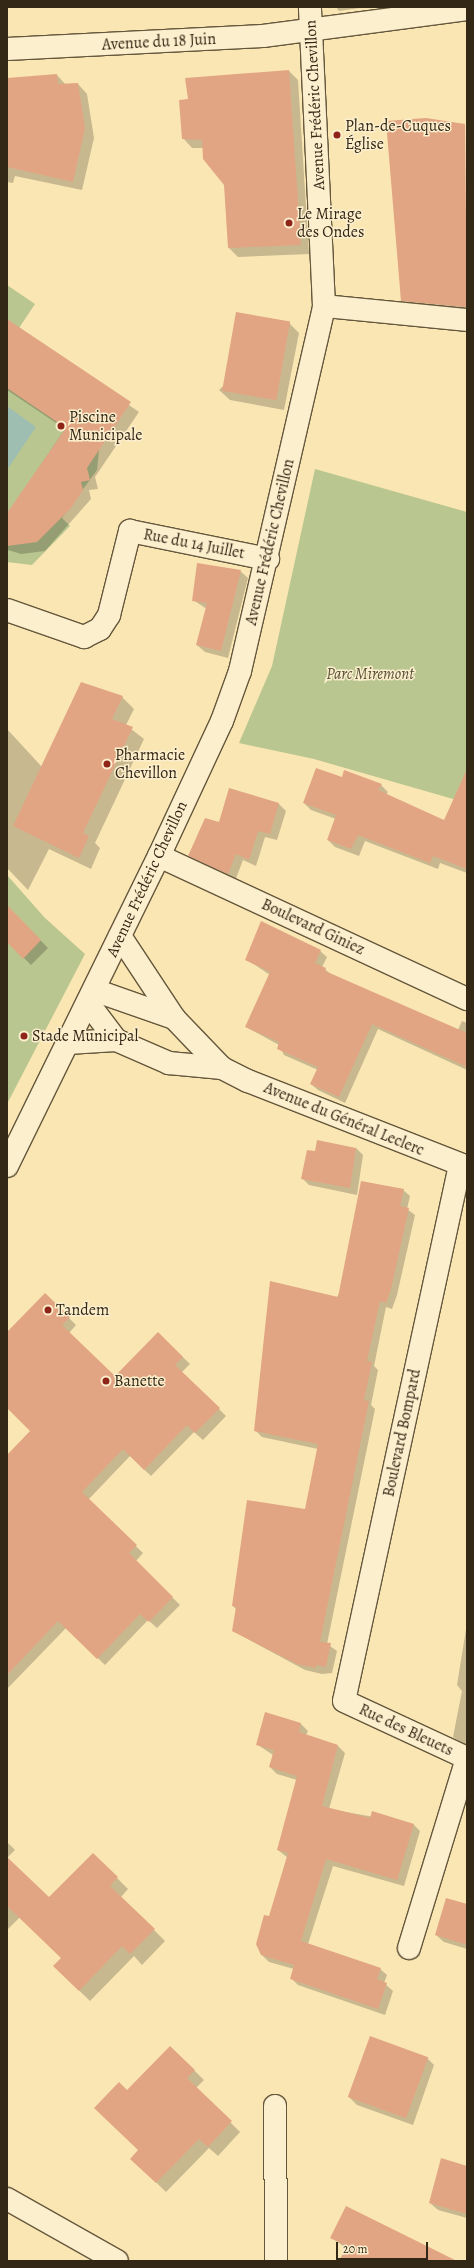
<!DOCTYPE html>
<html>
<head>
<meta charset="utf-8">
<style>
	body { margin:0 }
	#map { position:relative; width:474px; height:2268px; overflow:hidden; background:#fae6b3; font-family:Alegreya,serif }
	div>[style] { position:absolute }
	.green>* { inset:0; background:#bac68f }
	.water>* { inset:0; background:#9fbeb2 }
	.shadow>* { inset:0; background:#0003 }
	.building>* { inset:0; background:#e2a583; transform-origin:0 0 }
	.roads { filter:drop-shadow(1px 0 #65573c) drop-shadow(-1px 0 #65573c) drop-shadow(0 1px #65573c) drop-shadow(0 -1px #65573c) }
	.street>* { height:22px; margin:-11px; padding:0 11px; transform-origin:11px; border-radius:11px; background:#fcefce }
	.secondary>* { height:22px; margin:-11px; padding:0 11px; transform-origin:11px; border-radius:11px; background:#fcefce }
	.dots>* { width:11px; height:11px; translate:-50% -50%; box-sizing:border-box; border:2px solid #fcefce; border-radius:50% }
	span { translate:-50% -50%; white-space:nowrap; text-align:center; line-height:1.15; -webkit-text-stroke:3px #fcefce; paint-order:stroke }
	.street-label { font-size:16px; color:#332715 }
	.poi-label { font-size:16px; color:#332715 }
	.left { translate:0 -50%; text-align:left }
	.park-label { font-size:16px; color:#554f34; font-style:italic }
	.frame { position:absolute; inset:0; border:8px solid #332715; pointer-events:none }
	.scale { position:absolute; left:336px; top:2242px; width:92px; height:18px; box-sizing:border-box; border:2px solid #332715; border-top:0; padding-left:5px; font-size:12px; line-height:14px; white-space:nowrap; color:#332715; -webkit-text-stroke:3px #fcefce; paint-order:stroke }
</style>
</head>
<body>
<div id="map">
	<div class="green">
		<i style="clip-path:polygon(7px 285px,35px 304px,19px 328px,99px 450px,97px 470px,62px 518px,70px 526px,32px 565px,7px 562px)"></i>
		<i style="clip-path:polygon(315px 469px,467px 512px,467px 803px,314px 759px,239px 743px,272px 666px)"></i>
		<i style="clip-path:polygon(7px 875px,45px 918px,85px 954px,7px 1104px)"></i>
	</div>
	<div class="water">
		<i style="clip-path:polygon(7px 406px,36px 427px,7px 470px)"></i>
	</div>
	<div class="shadow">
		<i style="clip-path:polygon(7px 7px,29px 7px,7px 8px)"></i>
		<i style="clip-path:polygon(336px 7px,366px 7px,339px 11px)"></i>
		<i style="clip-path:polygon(289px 71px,298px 80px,309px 254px,238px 257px,229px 248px,225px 185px,203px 148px,192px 148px,183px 138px,189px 100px)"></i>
		<i style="clip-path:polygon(57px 75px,66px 85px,78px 84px,87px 94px,94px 138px,82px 190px,15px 176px,13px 183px,7px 182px,7px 79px)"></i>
		<i style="clip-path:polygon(464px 125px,467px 315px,411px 310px,402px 300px)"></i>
		<i style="clip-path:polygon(7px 321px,139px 412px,95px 477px,98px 489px,89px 490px,91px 499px,45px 551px,21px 554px,8px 550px,8px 554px,7px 553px,7px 515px,65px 429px,7px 390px)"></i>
		<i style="clip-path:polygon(289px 323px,299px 333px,284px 410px,230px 400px,219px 390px)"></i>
		<i style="clip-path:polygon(240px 571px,248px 578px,228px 658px,205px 652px,197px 645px,207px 609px,193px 600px)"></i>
		<i style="clip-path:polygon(122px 697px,134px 709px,126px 725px,144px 739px,95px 843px,100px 848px,91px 869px,49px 849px,28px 890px,7px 868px,7px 729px,42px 767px)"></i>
		<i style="clip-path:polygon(342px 778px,381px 785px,388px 792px,386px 795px,444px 822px,467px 810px,467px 873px,440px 863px,438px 869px,365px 841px,359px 856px,335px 847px,328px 840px,336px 819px,311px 810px,304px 803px)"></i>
		<i style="clip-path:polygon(230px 789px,279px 804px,286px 811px,277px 840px,265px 837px,256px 866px,243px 860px,235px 881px,189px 855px,220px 824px)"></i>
		<i style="clip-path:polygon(7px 906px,48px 948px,31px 965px,7px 941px)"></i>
		<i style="clip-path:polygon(320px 951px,327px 957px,322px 967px,332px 975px,458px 1030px,462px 1021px,467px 1023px,467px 1070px,378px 1029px,345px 1103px,318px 1090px,311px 1084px,318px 1070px,284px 1055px,279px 1045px,246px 1027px,270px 975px,246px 959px)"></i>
		<i style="clip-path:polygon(356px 1148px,363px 1155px,357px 1195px,309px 1185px,302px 1178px,316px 1152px)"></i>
		<i style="clip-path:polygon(403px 1190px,410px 1196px,407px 1209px,415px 1215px,397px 1295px,392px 1309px,386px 1307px,374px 1366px,378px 1370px,371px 1405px,375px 1409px,327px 1644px,337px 1651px,332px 1673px,322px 1674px,305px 1670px,233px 1631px,237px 1610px,233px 1606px,306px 1510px,318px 1449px,262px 1437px,255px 1430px)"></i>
		<i style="clip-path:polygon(45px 1294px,76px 1325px,69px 1333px,115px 1378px,158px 1333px,190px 1364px,182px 1372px,226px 1416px,203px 1440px,194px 1432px,151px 1476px,130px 1456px,88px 1500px,143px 1553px,136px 1561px,180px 1605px,157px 1628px,148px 1620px,105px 1665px,66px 1628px,7px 1689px,7px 1456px,32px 1431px,7px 1406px,7px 1333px)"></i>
		<i style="clip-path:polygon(467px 1623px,467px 1747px,453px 1737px,462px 1691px,457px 1685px)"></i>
		<i style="clip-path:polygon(301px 1724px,308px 1731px,306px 1735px,338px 1746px,345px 1753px,329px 1809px,413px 1824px,420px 1831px,404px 1886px,333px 1866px,308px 1944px,380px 1969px,387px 1975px,384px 1983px,393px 1991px,385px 2015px,298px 1985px,291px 1978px,294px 1969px,269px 1962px,262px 1955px,288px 1858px,278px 1850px,297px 1780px,277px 1774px,270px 1767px,273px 1755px,258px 1745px)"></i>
		<i style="clip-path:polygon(7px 1842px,15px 1850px,7px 1858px,49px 1898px,93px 1854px,128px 1889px,121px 1897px,165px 1941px,142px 1965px,134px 1956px,90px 2001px,54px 1966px,62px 1958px,20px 1917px,7px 1930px)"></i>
		<i style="clip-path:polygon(467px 1905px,467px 1949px,444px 1942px,436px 1935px)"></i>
		<i style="clip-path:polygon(170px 2047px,204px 2080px,196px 2088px,240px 2132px,218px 2156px,209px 2148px,166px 2192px,132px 2159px,139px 2151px,127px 2091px)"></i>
		<i style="clip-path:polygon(427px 2058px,434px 2065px,413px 2125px,357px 2105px,350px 2098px)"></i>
		<i style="clip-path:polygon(467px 2167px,467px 2218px,438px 2210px,430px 2203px)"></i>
		<i style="clip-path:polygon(331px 2237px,427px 2261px,344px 2261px,347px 2249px)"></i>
	</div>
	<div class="building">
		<i style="clip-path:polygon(289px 70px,301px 245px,228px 248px,224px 185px,203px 159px,202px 140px,182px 139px,179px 100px,188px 99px,185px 78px)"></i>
		<i style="clip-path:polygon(57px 74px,58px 84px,78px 83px,85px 128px,73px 182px,7px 167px,7px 78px)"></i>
		<i style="clip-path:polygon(426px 118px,465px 124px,467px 307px,401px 301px,386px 121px)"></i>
		<i style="left:236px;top:312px;width:55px;height:80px;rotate:10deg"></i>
		<i style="clip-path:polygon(7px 319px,131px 402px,87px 468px,90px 480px,81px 482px,83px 490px,71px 508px,37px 542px,7px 546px,7px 513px,66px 428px,7px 388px)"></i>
		<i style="clip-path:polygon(197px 563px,241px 570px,221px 651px,196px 645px,207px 603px,192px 601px)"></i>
		<i style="clip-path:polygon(81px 682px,123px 696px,112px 719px,133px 727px,83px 833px,89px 836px,79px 858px,13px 826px)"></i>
		<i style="clip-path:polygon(316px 768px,342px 777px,344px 770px,382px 784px,378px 790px,444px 820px,467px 769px,467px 869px,433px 856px,430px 863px,358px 835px,351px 849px,327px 840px,336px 815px,303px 803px)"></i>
		<i style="clip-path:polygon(229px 788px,279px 803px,270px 834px,258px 831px,249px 860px,236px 854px,228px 874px,188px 856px,205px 818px,219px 822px)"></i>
		<i style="clip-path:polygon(7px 905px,41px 940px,23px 959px,7px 942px)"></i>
		<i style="clip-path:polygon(261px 921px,321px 950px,315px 963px,326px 968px,325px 971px,467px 1033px,467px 1067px,372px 1024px,339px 1097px,310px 1084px,318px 1067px,277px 1049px,279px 1042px,245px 1027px,270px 972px,245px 960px)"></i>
		<i style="clip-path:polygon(317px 1140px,356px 1148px,350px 1188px,301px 1179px,307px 1150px,315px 1151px)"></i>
		<i style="clip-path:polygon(361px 1181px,404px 1189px,400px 1206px,409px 1208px,391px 1289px,386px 1303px,380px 1301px,367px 1361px,372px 1362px,364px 1400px,369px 1401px,320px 1642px,331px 1643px,326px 1667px,316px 1665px,316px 1668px,297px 1664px,232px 1631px,236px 1607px,232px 1606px,247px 1500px,305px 1509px,318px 1444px,254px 1431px,270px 1281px,338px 1297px)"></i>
		<i style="clip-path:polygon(45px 1293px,70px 1317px,62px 1325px,115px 1376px,158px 1332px,183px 1357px,175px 1365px,220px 1408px,195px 1433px,187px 1425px,144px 1470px,123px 1449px,82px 1492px,137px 1545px,129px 1553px,173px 1597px,149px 1622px,140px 1614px,97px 1659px,58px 1621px,7px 1675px,7px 1455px,30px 1431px,7px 1408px,7px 1332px)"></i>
		<i style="clip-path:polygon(265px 1712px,301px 1723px,299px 1732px,338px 1745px,322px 1806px,370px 1818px,372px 1811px,414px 1824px,397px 1880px,326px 1859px,301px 1941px,381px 1968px,377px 1979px,387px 1983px,378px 2009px,290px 1979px,294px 1965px,261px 1955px,256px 1944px,264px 1915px,269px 1916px,288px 1853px,277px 1850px,297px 1776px,269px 1767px,274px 1750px,256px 1745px)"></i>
		<i style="clip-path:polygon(93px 1853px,118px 1877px,110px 1886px,155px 1929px,130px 1954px,122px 1946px,79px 1991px,53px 1966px,61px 1958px,7px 1906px,7px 1857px,49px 1897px)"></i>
		<i style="clip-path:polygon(446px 1898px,467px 1904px,467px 1945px,435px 1935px)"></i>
		<i style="left:370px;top:2036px;width:62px;height:65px;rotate:20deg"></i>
		<i style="clip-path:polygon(170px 2046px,195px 2070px,187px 2078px,232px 2121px,208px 2147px,199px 2139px,156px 2183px,130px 2159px,138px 2150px,94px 2108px,119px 2082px,127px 2090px)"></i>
		<i style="clip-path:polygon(441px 2158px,467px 2166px,467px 2214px,429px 2203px)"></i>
		<i style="clip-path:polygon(346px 2206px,457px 2261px,339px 2261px,347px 2246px,330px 2238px)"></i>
	</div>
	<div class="roads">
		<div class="street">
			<i style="left:7px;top:49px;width:256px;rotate:-2.9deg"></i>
			<i style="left:263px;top:36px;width:206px;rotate:-7.5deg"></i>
			<i style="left:324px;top:306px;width:144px;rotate:5.6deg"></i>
			<i style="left:7px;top:610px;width:82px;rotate:19.3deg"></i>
			<i style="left:84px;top:637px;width:18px;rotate:-27deg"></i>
			<i style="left:100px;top:629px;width:17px;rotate:-57deg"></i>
			<i style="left:109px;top:615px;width:87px;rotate:-76deg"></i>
			<i style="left:130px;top:531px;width:141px;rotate:11.5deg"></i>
			<i style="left:159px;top:856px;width:340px;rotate:24.9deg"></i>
			<i style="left:120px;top:936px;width:98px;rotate:56.6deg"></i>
			<i style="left:94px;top:990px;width:85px;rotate:19.3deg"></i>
			<i style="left:174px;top:1018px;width:69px;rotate:46.2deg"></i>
			<i style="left:222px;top:1068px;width:29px;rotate:27deg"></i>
			<i style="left:248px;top:1081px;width:235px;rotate:21.4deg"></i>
			<i style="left:88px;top:1003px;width:46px;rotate:52.9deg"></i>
			<i style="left:68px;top:1043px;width:48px;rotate:-3.6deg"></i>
			<i style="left:116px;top:1040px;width:58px;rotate:23.5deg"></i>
			<i style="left:169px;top:1063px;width:53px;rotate:5.4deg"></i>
			<i style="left:460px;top:1165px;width:548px;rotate:102.21deg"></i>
			<i style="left:344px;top:1701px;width:136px;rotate:24.9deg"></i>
			<i style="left:409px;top:1948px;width:199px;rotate:-73deg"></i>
			<i style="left:275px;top:2106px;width:155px;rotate:89.6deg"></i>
			<i style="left:7px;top:2199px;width:126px;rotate:29.4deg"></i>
		</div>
		<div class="secondary">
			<i style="left:7px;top:1166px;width:345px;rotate:-63.9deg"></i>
			<i style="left:159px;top:856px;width:149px;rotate:-65deg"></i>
			<i style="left:222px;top:721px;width:53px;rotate:-70.2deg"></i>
			<i style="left:240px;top:671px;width:375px;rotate:-77deg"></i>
			<i style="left:324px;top:306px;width:299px;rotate:-92.7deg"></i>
		</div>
	</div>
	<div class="dots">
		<i style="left:337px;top:135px;background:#8f2418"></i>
		<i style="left:289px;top:223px;background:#8f2418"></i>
		<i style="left:61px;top:426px;background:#8f2418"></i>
		<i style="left:107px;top:764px;background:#8f2418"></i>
		<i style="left:24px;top:1036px;background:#8f2418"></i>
		<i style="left:48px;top:1310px;background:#8f2418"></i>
		<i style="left:106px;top:1381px;background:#8f2418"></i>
	</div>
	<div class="street-label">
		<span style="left:159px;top:42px;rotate:-3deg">Avenue du 18 Juin</span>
		<span style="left:315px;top:105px;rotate:-93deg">Avenue Frédéric Chevillon</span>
		<span style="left:270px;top:542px;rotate:-77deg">Avenue Frédéric Chevillon</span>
		<span style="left:194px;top:544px;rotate:11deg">Rue du 14 Juillet</span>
		<span style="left:147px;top:879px;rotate:-65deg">Avenue Frédéric Chevillon</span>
		<span style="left:313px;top:927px;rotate:25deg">Boulevard Giniez</span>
		<span style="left:344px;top:1119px;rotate:22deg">Avenue du Général Leclerc</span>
		<span style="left:402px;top:1433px;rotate:-78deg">Boulevard Bompard</span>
		<span style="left:406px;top:1730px;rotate:25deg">Rue des Bleuets</span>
	</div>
	<div class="poi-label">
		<span class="left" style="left:345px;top:135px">Plan-de-Cuques<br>Église</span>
		<span class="left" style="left:297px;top:223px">Le Mirage<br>des Ondes</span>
		<span class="left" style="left:69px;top:426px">Piscine<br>Municipale</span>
		<span class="left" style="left:115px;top:764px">Pharmacie<br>Chevillon</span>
		<span class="left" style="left:32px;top:1036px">Stade Municipal</span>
		<span class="left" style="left:56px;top:1310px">Tandem</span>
		<span class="left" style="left:114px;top:1381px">Banette</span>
	</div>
	<div class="park-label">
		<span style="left:370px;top:674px">Parc Miremont</span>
	</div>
	<div class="frame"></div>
	<div class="scale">20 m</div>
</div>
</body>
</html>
